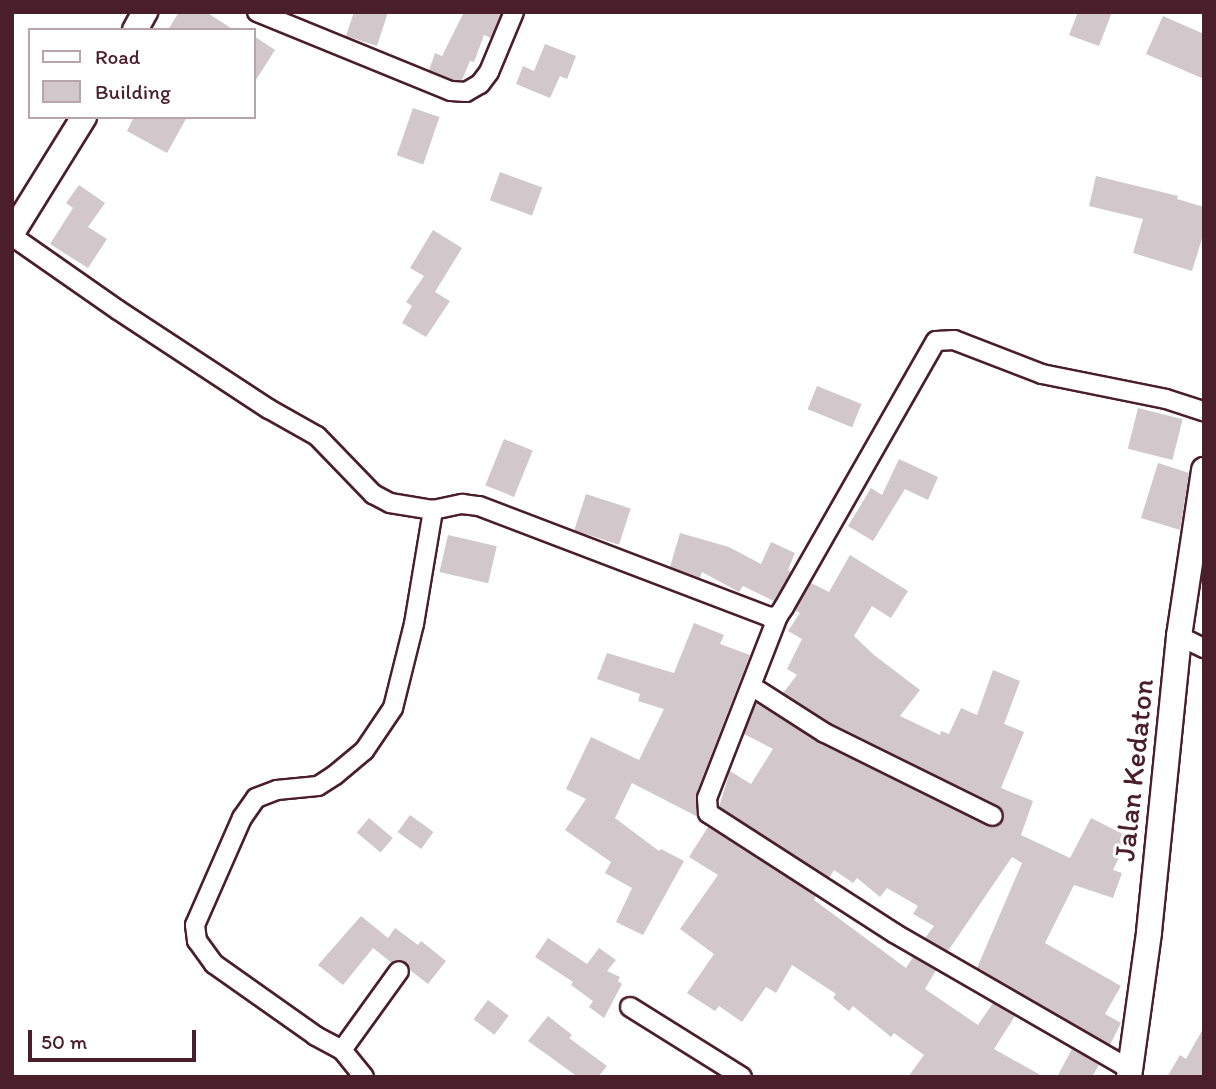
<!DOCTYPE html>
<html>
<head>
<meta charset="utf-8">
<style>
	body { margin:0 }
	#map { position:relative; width:1216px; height:1089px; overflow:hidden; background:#fff; font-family:Itim,sans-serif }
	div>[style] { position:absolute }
	.building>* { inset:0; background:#d2c7cb; transform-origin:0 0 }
	.roads { filter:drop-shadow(2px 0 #4a1f2b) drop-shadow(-2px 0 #4a1f2b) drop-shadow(0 2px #4a1f2b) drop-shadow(0 -2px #4a1f2b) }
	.street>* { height:18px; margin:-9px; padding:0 9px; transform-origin:9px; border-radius:9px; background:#fff }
	.secondary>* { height:24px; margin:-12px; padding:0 12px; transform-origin:12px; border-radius:12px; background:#fff }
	span { translate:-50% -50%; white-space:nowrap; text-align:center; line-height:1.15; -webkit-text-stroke:6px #fff; paint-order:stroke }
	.street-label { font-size:30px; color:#4a1f2b }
	.frame { position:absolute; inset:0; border:14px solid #4a1f2b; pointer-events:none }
	.legend { position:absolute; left:28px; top:28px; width:228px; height:91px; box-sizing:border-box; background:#fff; border:2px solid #b7a5aa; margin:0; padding:9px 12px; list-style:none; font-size:21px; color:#4a1f2b }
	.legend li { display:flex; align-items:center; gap:14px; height:35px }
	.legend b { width:35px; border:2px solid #b7a5aa }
	.scale { position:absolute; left:28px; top:1030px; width:168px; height:32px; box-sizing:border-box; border:4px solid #4a1f2b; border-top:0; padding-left:9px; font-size:21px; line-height:24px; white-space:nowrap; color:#4a1f2b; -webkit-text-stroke:5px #fff; paint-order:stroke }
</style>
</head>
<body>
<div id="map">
	<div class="building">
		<i style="clip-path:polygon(179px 12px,206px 12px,234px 30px,168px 30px)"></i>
		<i style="clip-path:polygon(354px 12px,388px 12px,377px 46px,346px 36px)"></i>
		<i style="clip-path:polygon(464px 12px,502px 12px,491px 38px,484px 35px,474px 62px,470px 61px,462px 80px,454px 80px,429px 70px,435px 53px,442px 56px)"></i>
		<i style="clip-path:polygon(1078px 12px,1112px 12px,1099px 46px,1069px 35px)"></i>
		<i style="clip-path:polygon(1163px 16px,1204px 34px,1204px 79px,1146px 54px)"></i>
		<i style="clip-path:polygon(254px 36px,275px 50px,254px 83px)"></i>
		<i style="clip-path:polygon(545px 44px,576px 56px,567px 79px,560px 76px,550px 98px,516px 84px,523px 66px,534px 71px)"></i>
		<i style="left:413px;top:108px;width:28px;height:50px;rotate:19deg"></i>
		<i style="clip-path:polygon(134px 117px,187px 117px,167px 153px,127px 131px)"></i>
		<i style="left:500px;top:172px;width:45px;height:30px;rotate:20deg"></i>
		<i style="clip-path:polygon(1096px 176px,1178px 196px,1177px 199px,1204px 207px,1204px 232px,1192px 271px,1133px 253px,1143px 219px,1089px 206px)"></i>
		<i style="clip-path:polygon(79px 185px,105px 203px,88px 227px,107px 239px,88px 268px,50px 244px,73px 208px,66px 203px)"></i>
		<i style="clip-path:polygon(433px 230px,462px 248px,435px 292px,450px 301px,426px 337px,402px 323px,412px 306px,406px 302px,424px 276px,410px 268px)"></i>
		<i style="left:817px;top:386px;width:48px;height:25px;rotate:22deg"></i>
		<i style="left:1138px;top:408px;width:46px;height:42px;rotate:14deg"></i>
		<i style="left:504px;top:439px;width:31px;height:50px;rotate:22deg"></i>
		<i style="clip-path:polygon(899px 459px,938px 477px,928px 500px,905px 489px,873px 541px,848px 526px,871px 488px,882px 495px)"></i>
		<i style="clip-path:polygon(1158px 463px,1189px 473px,1180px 530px,1141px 518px)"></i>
		<i style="left:586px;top:494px;width:47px;height:38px;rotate:18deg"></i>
		<i style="clip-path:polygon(680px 533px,729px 547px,761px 564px,771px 542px,795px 553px,788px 570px,791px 572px,774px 601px,743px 586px,739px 592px,702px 572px,700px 578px,670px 567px)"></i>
		<i style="left:448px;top:535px;width:50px;height:38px;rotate:13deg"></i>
		<i style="clip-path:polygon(850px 555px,908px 591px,891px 618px,872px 606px,854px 636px,874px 655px,920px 690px,900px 716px,940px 735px,941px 731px,949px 734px,961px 708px,977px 715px,993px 670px,1020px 681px,1004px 724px,1024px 732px,1001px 788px,1033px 801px,1021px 835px,1070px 858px,1091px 818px,1129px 837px,1113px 870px,1122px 873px,1113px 898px,1074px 885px,1045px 943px,1121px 986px,1105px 1014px,1121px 1023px,1110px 1045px,977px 968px,1022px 863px,1012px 857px,948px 951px,925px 938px,934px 926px,913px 914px,918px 906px,887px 888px,880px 897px,857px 878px,853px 883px,834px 870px,829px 878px,719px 807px,730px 771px,751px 784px,773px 749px,744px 734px,756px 703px,820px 743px,988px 826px,994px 827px,1003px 822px,1004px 815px,998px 806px,831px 723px,783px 693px,797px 675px,787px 669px,802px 639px,788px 631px,800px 613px,795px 610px,811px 583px,829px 592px)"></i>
		<i style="clip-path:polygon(694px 623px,724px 635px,720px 644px,750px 655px,696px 794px,698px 817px,632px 783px,615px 818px,659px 851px,661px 849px,684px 861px,643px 935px,616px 922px,632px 888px,605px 873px,611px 862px,565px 830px,586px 799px,566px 789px,591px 737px,639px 760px,664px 709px,638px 701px,640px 694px,597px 679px,607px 653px,674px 673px)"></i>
		<i style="left:410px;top:815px;width:29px;height:21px;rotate:36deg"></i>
		<i style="left:369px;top:818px;width:31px;height:19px;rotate:40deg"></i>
		<i style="clip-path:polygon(708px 827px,816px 896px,814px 900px,906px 968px,913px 957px,936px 970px,925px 989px,978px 1025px,993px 1003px,1015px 1016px,994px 1049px,1044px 1077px,908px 1077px,924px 1055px,894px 1033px,891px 1037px,853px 1006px,849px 1011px,833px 998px,836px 994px,792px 965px,776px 993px,766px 987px,742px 1022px,719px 1006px,715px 1011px,687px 993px,714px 954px,680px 929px,718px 875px,689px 857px)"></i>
		<i style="clip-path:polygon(361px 916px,388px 938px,395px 928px,418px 945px,421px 941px,446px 961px,428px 984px,410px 970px,405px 961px,392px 963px,373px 948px,343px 985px,318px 965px)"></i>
		<i style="clip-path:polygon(548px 938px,587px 964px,599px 948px,616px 960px,607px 971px,620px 977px,618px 981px,622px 984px,604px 1018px,589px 1007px,593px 1001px,571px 985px,573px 982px,535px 957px)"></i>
		<i style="left:488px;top:1000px;width:26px;height:24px;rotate:37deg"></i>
		<i style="clip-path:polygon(548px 1016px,572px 1035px,569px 1038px,607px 1066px,598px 1077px,578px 1077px,528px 1041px)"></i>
		<i style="clip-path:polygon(1204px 1027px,1204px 1077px,1167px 1077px,1180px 1055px,1186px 1059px)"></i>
		<i style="clip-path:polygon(1072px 1049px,1099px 1065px,1092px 1077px,1057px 1077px)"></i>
	</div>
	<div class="roads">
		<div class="street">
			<i style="left:257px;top:12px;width:209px;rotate:22.2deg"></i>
			<i style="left:451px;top:91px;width:15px;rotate:4deg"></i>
			<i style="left:466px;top:92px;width:16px;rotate:-30deg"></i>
			<i style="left:480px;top:84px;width:15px;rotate:-53deg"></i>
			<i style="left:489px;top:72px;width:65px;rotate:-67.4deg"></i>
			<i style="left:12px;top:236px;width:129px;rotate:34.9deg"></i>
			<i style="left:118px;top:310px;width:181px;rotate:33.3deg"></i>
			<i style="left:269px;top:409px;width:55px;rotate:29.4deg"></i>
			<i style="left:317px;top:436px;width:81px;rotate:46deg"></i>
			<i style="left:373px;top:494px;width:19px;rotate:28deg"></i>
			<i style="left:390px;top:503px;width:44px;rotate:9.2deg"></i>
			<i style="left:433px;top:510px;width:30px;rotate:-12deg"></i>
			<i style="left:462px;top:504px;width:17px;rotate:7deg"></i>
			<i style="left:479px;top:506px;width:311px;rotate:20.9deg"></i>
			<i style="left:769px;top:617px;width:9px;rotate:-6deg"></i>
			<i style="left:778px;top:616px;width:11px;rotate:-56deg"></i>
			<i style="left:784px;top:607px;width:306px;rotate:-60.3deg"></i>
			<i style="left:936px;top:341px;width:18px;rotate:-3deg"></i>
			<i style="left:954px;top:340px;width:94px;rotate:21.1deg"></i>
			<i style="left:1042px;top:374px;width:126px;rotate:11.4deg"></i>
			<i style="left:1166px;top:399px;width:40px;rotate:18deg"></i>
			<i style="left:778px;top:616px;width:195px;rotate:111.3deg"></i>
			<i style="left:707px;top:798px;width:15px;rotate:86deg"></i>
			<i style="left:708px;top:813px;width:221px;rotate:32.8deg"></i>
			<i style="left:894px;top:933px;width:274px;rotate:30deg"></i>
			<i style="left:1179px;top:636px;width:28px;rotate:26deg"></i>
			<i style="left:753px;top:687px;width:85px;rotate:32.6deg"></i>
			<i style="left:825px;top:733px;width:187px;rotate:26.3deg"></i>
			<i style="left:630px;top:1007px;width:132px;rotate:32deg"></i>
			<i style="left:342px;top:1050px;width:97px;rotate:-54.2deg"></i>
			<i style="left:364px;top:1077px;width:35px;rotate:-129deg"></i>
			<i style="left:342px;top:1050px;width:30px;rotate:-152deg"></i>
			<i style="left:316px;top:1036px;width:125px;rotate:-144.8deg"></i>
			<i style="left:214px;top:964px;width:29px;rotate:-126deg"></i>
			<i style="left:197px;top:941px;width:16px;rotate:-97deg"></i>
			<i style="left:195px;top:925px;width:117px;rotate:-66.3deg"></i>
			<i style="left:242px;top:818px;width:24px;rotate:-55deg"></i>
			<i style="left:256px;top:798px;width:22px;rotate:-21deg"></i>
			<i style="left:277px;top:790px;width:41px;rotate:-5.6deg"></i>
			<i style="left:318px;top:786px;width:20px;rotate:-33deg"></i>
			<i style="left:335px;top:775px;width:38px;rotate:-40deg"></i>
			<i style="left:364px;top:751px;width:52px;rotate:-56deg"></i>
			<i style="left:393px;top:708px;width:87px;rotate:-76deg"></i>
			<i style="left:414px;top:624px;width:116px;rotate:-80.5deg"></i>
		</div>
		<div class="secondary">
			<i style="left:135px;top:30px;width:21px;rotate:-61deg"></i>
			<i style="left:12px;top:233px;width:137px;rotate:-58.2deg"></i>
			<i style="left:1129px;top:1077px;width:146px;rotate:-82.1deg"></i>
			<i style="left:1149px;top:932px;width:298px;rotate:-84.2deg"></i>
			<i style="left:1179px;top:636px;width:168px;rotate:-81.4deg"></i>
		</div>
	</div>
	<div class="street-label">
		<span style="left:1134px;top:770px;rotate:-84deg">Jalan Kedaton</span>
	</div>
	<div class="frame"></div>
	<ul class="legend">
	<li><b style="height:9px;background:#fff"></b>Road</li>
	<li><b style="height:19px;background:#d2c7cb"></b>Building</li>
	</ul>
	<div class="scale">50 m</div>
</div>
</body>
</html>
